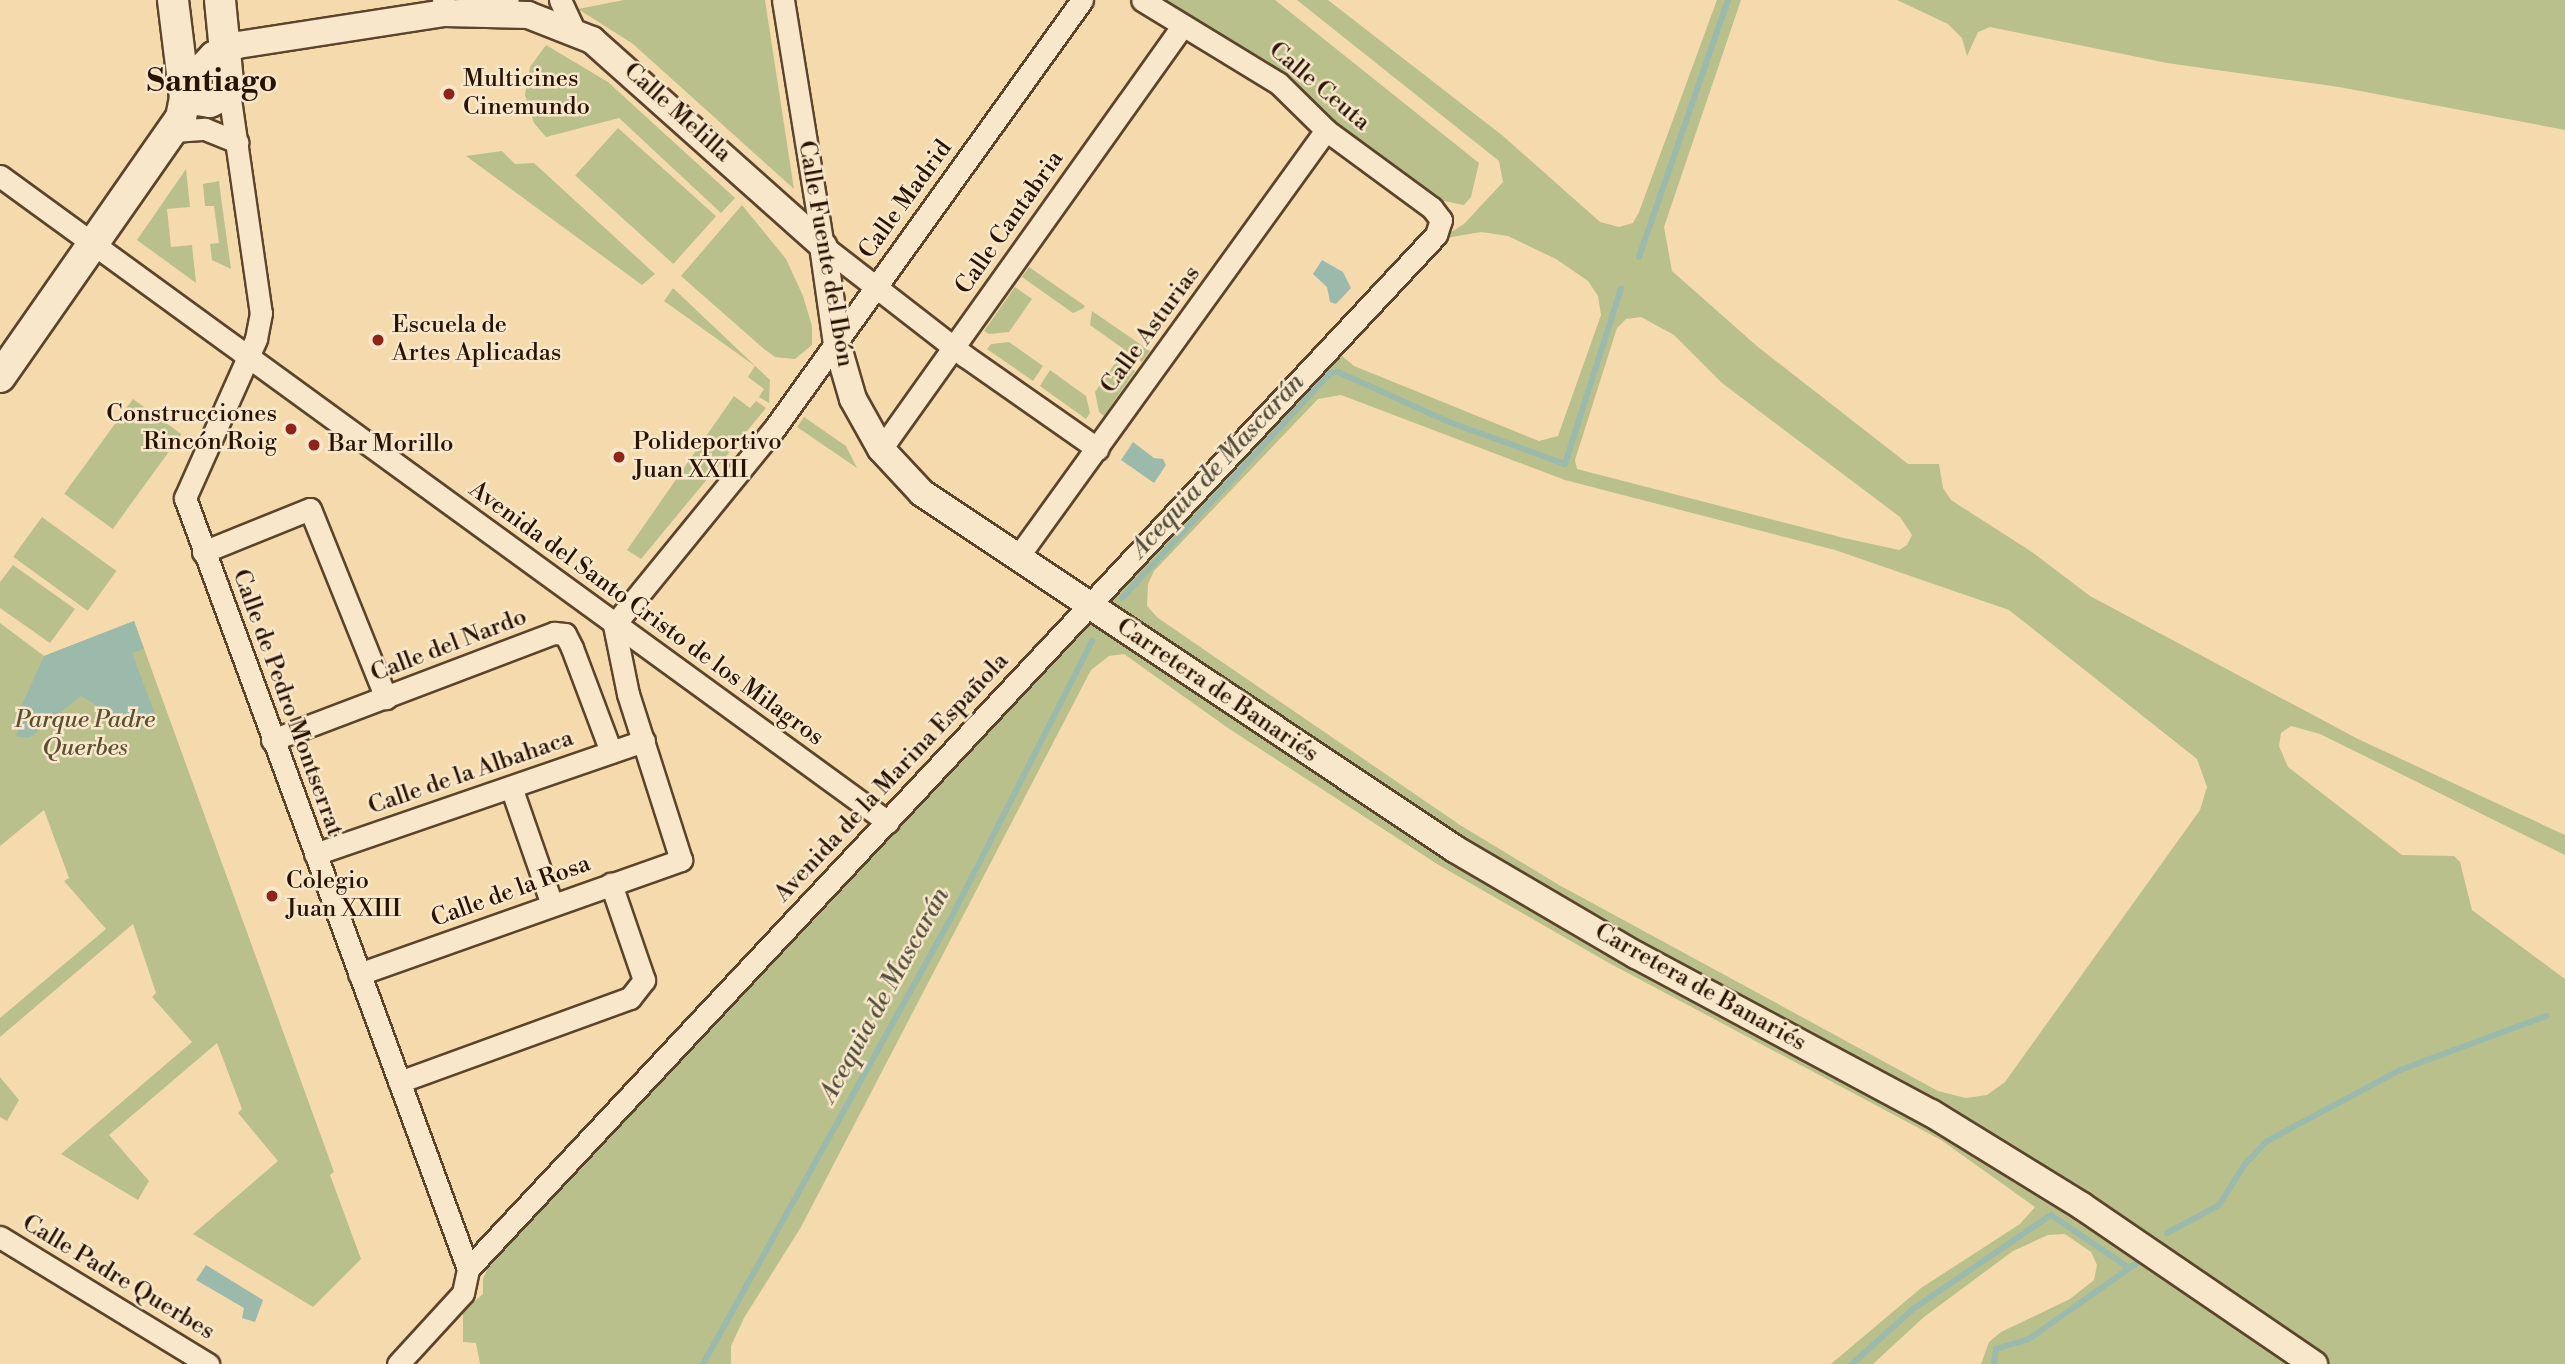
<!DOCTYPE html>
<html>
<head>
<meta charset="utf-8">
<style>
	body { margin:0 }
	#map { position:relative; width:2565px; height:1364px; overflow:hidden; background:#f5daad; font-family:"Libre Bodoni",serif }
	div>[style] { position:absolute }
	.green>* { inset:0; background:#bac08b; transform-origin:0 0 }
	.water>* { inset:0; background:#9cbaac }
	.stream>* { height:6px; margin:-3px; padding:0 3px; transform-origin:3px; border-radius:3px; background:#9cbaac }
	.roads { filter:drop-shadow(2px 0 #5c442b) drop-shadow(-2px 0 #5c442b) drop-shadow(0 2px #5c442b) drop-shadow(0 -2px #5c442b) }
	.minor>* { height:21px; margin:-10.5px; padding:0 10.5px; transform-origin:10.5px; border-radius:10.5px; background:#f8e7ca }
	.tertiary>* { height:26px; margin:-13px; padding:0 13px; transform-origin:13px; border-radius:13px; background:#f8e7ca }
	.secondary>* { height:30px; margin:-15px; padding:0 15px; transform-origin:15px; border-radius:15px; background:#f8e7ca }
	.dots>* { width:19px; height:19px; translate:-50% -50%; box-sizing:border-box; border:4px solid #f8e7ca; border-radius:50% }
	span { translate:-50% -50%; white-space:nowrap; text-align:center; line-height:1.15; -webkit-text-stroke:5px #f8e7ca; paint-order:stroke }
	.poi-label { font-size:24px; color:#291200 }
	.left { translate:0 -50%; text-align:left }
	.right { translate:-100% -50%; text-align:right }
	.street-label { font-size:24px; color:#291200 }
	.park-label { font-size:24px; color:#5c4f31; font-style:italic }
	.water-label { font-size:26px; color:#514d3c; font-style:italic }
	.district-label { font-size:32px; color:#291200; font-weight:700 }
</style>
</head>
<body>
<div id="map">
	<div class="green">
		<i style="clip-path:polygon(624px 0,765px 0,794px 189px,633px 44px,578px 9px)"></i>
		<i style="clip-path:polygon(1161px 0,1275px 0,1479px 163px,1471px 197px,1464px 205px,1439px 200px,1333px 122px,1267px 61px)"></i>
		<i style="clip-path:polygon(evenodd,1297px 0,1328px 0,1503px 136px,1600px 222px,1619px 227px,1633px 223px,1639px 212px,1717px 0,1741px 0,1664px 227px,1672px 271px,1758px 347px,1908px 464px,1939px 464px,1943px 488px,1951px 500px,2032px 552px,2090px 596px,2358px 739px,2565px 835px,2565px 855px,2320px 734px,2291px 726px,2281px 733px,2279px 746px,2288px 767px,2402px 855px,2454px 856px,2460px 862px,2472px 910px,2565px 979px,2565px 1364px,1981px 1364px,1989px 1342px,2001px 1332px,2070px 1299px,2094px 1280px,2097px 1265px,2091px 1252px,2065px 1234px,2048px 1235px,2013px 1251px,1924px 1317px,1873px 1364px,1831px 1364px,1921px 1288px,2020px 1224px,2035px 1207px,1941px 1140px,1609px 963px,1437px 864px,1228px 728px,1124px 654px,1109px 656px,1091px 670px,801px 1227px,744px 1318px,731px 1346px,731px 1364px,480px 1364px,476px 1343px,463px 1342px,463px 1311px,483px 1294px,483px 1279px,494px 1253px,795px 940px,891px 826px,1336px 351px,1354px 366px,1539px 441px,1558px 436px,1601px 315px,1598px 296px,1588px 281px,1556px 259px,1508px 236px,1481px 232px,1440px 239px,1464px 224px,1503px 182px,1499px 161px,1297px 0,1641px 317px,1674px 335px,1722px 383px,1900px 517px,1912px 535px,1907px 545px,1899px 550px,1844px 538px,1577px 469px,1575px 460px,1617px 328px,1626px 319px,1641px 317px,1297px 0,1341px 395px,1565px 480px,1835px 550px,2009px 610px,2197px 759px,2207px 787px,2200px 810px,2005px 1082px,1987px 1095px,1966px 1098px,1938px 1091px,1559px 885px,1460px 825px,1158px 618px,1147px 606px,1148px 584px,1154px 571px,1318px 399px,1341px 395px)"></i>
		<i style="clip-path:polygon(1897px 0,2565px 0,2565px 130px,2339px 87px,2167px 63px,1990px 27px,1978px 32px,1967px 56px,1962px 38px,1948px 24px)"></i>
		<i style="clip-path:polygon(546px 45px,608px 82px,735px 198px,721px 213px,619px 118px,546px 137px,534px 123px,525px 95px,530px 67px)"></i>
		<i style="left:618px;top:128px;width:132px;height:64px;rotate:42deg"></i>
		<i style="clip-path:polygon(502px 151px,515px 164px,534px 163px,655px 274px,642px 285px,466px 156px)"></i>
		<i style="clip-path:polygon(186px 169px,190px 207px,167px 209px,171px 247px,192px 245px,196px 283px,137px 240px)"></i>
		<i style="clip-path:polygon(219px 181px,222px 205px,231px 269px,212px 260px,210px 244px,219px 243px,214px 206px,205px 206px,203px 184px)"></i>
		<i style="clip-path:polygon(742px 205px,786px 259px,803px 296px,812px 326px,812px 345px,795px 359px,775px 357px,764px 349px,681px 276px)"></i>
		<i style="clip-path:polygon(1029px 267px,1085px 306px,1084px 308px,1073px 313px,1022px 277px)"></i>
		<i style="clip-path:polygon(1015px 287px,1032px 299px,1009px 332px,989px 334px,984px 331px)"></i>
		<i style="clip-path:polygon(673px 288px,770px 380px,769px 403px,759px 397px,764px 389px,748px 377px,755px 366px,664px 301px)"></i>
		<i style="clip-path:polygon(1092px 311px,1150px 351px,1142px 362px,1090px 325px)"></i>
		<i style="clip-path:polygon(1009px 342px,1043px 366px,1033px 381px,987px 349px,991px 344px)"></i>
		<i style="clip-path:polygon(1118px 359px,1135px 371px,1104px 416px,1099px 412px,1095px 392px)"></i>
		<i style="clip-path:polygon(1050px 370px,1086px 396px,1090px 413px,1086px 419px,1040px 386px)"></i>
		<i style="clip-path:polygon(734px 396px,750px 408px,756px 401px,766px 408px,641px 559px,627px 550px)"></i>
		<i style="left:133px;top:399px;width:60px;height:117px;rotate:36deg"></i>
		<i style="clip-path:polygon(804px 417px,846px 446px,857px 468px,797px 427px)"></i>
		<i style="left:42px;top:517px;width:92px;height:49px;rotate:36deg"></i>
		<i style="clip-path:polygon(13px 565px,75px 609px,50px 643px,0 608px,0 582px)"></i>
		<i style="clip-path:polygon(134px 621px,334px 1172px,330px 1175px,361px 1259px,313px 1307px,193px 1234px,278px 1161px,238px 1113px,242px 1109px,217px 1043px,109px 1135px,149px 1181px,138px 1200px,61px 1154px,192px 1042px,152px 997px,156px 993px,133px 924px,0 1037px,0 1018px,106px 929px,64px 881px,69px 878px,44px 810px,0 846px,0 623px,44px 656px)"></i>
		<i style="clip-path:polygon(0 1077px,19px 1100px,7px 1121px,0 1117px)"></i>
	</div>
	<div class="water">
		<i style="clip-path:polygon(1322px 260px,1343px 272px,1351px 288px,1336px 304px,1330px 302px,1327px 287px,1313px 274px)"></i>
		<i style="clip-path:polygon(1133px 442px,1154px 458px,1163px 459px,1166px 465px,1154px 483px,1121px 460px)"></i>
		<i style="clip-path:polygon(134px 621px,144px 649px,132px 653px,155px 714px,138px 731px,81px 696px,29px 738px,15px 736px,19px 729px,14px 722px,44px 656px)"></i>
		<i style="clip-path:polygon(206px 1265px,263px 1300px,255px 1322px,242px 1318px,244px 1308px,196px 1280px)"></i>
	</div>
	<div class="stream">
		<i style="left:1639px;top:257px;width:272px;rotate:-70.9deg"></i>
		<i style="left:1122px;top:598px;width:306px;rotate:-47.2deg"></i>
		<i style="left:1330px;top:373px;width:8px;rotate:-7deg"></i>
		<i style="left:1338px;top:372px;width:122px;rotate:24.2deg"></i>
		<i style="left:1449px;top:422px;width:123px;rotate:19.9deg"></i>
		<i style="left:1565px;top:464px;width:184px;rotate:-72.3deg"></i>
		<i style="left:2167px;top:1233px;width:59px;rotate:-28.3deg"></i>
		<i style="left:2219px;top:1205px;width:49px;rotate:-57.6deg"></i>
		<i style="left:2245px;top:1164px;width:32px;rotate:-46deg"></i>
		<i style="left:2267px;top:1141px;width:151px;rotate:-28.1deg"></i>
		<i style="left:2400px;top:1070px;width:156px;rotate:-20.3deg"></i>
		<i style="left:703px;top:1364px;width:508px;rotate:-60.91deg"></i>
		<i style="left:950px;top:920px;width:313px;rotate:-63deg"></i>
		<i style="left:1852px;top:1364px;width:82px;rotate:-42deg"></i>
		<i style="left:1913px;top:1309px;width:167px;rotate:-34.3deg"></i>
		<i style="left:2051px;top:1215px;width:94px;rotate:34.2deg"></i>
		<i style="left:1994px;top:1364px;width:15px;rotate:-82deg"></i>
		<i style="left:1996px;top:1349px;width:34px;rotate:-17deg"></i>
		<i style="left:2029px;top:1339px;width:133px;rotate:-35.2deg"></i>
	</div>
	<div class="roads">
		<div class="minor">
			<i style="left:443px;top:0;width:13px;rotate:81deg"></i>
			<i style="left:445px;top:13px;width:64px;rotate:-11.7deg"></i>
			<i style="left:560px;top:0;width:33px;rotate:65deg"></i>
			<i style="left:783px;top:0;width:249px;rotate:80.8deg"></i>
			<i style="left:823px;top:246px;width:180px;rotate:37.8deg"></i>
			<i style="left:965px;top:356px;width:162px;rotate:35deg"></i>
			<i style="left:229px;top:92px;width:223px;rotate:81.8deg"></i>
			<i style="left:261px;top:313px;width:26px;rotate:101deg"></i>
			<i style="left:256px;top:339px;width:174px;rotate:114.1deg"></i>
			<i style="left:185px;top:498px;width:821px;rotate:69.84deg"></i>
			<i style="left:174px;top:131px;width:31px;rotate:-4deg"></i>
			<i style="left:205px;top:129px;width:35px;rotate:22deg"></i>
			<i style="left:0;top:176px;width:1098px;rotate:36.04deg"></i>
			<i style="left:881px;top:449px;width:517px;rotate:-54.53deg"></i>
			<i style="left:203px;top:552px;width:115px;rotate:-21.9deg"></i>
			<i style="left:310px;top:509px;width:204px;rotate:68.1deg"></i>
			<i style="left:1017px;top:558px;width:528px;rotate:-54.17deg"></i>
			<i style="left:272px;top:740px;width:302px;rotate:-20.8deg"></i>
			<i style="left:554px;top:633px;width:11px;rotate:5deg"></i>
			<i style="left:565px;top:634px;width:16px;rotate:63deg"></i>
			<i style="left:572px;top:648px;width:111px;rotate:69.4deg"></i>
			<i style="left:511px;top:787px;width:125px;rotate:70.8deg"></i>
			<i style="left:315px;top:854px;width:348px;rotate:-19deg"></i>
			<i style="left:359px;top:974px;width:342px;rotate:-19.5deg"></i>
			<i style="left:681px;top:860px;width:174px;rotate:-107.7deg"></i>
			<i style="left:628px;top:694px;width:70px;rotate:-101.5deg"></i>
			<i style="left:614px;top:625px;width:253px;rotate:-50.8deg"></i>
			<i style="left:774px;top:429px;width:528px;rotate:-54.32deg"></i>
			<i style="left:399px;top:1082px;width:246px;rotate:-20deg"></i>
			<i style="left:630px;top:998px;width:23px;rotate:-52deg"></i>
			<i style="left:644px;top:980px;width:102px;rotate:-109deg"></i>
			<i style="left:0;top:1237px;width:244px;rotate:31.4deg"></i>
			<i style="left:398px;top:1364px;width:96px;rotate:-47.5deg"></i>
			<i style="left:463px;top:1293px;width:25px;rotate:-78deg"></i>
			<i style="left:468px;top:1269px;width:1416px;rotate:-46.89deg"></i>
			<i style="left:1436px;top:235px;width:16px;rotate:-72deg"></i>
			<i style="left:1441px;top:220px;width:15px;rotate:-127deg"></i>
			<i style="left:1432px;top:208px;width:132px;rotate:-143.7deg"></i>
			<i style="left:1326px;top:130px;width:67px;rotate:-135.6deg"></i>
			<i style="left:1278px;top:83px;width:159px;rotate:-148.6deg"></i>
		</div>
		<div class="tertiary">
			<i style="left:184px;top:86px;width:42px;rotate:-46.9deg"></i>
			<i style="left:213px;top:55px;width:27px;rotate:-22deg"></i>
			<i style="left:238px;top:45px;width:209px;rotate:-8.8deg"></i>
			<i style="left:445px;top:13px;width:83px;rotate:1.4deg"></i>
			<i style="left:528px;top:15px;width:69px;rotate:21.3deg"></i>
			<i style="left:592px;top:40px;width:310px;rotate:41.7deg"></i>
			<i style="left:823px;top:246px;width:99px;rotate:81.9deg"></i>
			<i style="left:837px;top:344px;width:57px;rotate:73.8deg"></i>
			<i style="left:853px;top:399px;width:57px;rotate:60.8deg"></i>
			<i style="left:881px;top:449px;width:60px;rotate:47deg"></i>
			<i style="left:922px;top:493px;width:641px;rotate:33.74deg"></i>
			<i style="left:1455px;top:849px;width:210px;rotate:30.4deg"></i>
			<i style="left:1636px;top:955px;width:335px;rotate:28.2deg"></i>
			<i style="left:1931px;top:1113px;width:177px;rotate:31.6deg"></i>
			<i style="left:2082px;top:1206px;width:281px;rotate:34.3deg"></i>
		</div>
		<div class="secondary">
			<i style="left:185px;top:98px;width:25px;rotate:9deg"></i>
			<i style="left:210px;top:102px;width:21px;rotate:-28deg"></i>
			<i style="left:229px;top:92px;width:92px;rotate:-95.6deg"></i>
			<i style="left:0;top:377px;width:316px;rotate:-55.1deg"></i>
			<i style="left:181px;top:118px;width:20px;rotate:-79deg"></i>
			<i style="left:185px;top:98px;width:99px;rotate:-97deg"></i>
		</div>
	</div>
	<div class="dots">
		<i style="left:449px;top:94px;background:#8f2418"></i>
		<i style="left:378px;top:340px;background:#8f2418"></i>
		<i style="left:291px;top:429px;background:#8f2418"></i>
		<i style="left:314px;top:445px;background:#8f2418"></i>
		<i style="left:619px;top:457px;background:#8f2418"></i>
		<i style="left:272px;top:896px;background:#8f2418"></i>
	</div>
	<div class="poi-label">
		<span class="left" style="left:463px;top:94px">Multicines<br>Cinemundo</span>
		<span class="left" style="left:392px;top:340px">Escuela de<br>Artes Aplicadas</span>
		<span class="right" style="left:277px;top:429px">Construcciones<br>Rincón Roig</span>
		<span class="left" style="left:633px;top:457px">Polideportivo<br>Juan XXIII</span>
		<span class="left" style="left:328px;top:445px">Bar Morillo</span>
		<span class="left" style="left:286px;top:896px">Colegio<br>Juan XXIII</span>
	</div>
	<div class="street-label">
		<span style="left:1319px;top:87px;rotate:40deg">Calle Ceuta</span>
		<span style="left:677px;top:113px;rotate:42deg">Calle Melilla</span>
		<span style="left:906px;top:200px;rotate:-54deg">Calle Madrid</span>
		<span style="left:1010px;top:223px;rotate:-55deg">Calle Cantabria</span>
		<span style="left:825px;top:254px;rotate:80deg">Calle Fuente del Ibón</span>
		<span style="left:1151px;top:330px;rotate:-54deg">Calle Asturias</span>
		<span style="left:646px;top:614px;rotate:36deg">Avenida del Santo Cristo de los Milagros</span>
		<span style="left:449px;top:646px;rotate:-21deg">Calle del Nardo</span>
		<span style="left:1217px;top:691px;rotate:34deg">Carretera de Banariés</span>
		<span style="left:287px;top:703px;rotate:70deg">Calle de Pedro Montserrat</span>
		<span style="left:471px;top:773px;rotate:-19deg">Calle de la Albahaca</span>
		<span style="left:892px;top:778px;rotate:-47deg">Avenida de la Marina Española</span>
		<span style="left:511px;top:892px;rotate:-20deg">Calle de la Rosa</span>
		<span style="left:1700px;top:988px;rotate:29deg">Carretera de Banariés</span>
		<span style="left:118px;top:1278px;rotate:31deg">Calle Padre Querbes</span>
	</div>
	<div class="park-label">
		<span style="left:85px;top:735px">Parque Padre<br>Querbes</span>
	</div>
	<div class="water-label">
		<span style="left:1218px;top:466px;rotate:-47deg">Acequia de Mascarán</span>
		<span style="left:885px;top:995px;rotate:-61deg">Acequia de Mascarán</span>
	</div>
	<div class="district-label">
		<span style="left:212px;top:81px">Santiago</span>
	</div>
</div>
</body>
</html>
